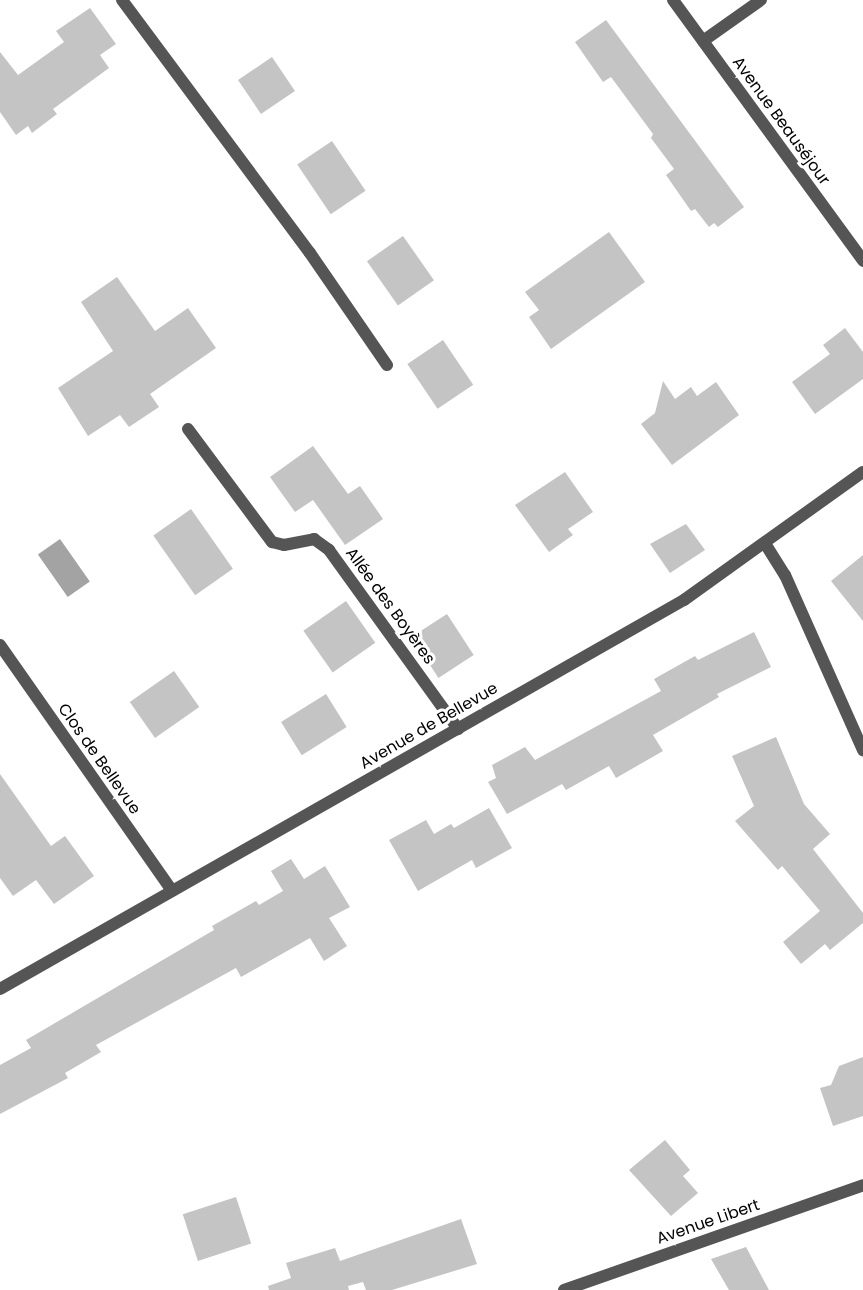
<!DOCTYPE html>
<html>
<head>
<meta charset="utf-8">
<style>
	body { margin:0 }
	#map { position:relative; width:863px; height:1290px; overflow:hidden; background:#fff; font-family:Poppins,sans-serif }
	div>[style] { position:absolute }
	.water>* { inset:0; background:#a3a3a3; transform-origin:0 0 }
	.building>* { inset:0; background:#c4c4c4; transform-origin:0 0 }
	.minor>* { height:12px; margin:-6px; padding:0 6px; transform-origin:6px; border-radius:6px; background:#555 }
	span { translate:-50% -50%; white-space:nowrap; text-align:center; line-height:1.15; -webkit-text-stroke:6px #fff; paint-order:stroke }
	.street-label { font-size:16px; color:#000 }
</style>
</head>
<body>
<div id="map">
	<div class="water">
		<i style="left:60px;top:539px;width:52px;height:27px;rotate:55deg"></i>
	</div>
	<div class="building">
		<i style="clip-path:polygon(90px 8px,116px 44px,100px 55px,109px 68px,53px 109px,57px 114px,32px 133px,28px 126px,16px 135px,0 112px,0 52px,18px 75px,64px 42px,56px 31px)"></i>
		<i style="clip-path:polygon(606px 20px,744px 207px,718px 227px,714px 223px,709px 227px,695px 209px,691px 211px,666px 175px,674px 169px,651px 138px,653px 134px,611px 77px,603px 82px,575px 42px)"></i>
		<i style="left:272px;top:57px;width:41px;height:41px;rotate:56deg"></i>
		<i style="left:332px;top:141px;width:60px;height:42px;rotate:56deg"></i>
		<i style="clip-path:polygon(609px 232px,645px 282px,551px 349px,529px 317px,539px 310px,525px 292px)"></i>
		<i style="left:403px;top:236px;width:54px;height:44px;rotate:55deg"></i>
		<i style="clip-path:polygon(117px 277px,155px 331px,188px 308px,216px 348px,150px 394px,159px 407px,129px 427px,120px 415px,88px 436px,58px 388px,113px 351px,81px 302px)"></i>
		<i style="clip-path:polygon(845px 328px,863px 352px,863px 379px,815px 414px,792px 382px,830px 354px,823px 345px)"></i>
		<i style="left:443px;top:340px;width:54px;height:43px;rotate:56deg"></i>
		<i style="clip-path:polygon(663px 381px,675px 399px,691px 387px,697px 396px,716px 382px,739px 415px,672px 465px,641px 424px,655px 413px)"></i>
		<i style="clip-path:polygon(313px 446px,348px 494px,360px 486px,383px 519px,345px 545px,313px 500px,295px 512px,270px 477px)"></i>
		<i style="clip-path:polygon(565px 472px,593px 512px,568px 529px,573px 535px,549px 552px,515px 505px)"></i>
		<i style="left:191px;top:509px;width:73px;height:46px;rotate:55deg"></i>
		<i style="clip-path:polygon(686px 524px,705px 550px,670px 573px,650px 544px)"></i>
		<i style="clip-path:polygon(863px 555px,863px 621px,831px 581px)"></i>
		<i style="left:346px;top:601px;width:51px;height:52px;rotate:55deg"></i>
		<i style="left:447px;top:614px;width:49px;height:42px;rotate:57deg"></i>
		<i style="clip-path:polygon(754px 632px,771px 667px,717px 694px,719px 697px,653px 735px,663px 751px,616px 778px,609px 766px,566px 790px,562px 784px,507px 814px,488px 782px,496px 778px,492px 765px,525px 747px,535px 760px,661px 691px,654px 679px,695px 656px,698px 660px)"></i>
		<i style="left:174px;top:671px;width:44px;height:54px;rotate:55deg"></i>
		<i style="left:326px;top:694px;width:39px;height:53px;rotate:58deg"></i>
		<i style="clip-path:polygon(776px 737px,804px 804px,830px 834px,813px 849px,863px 913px,863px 923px,830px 950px,825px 944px,801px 964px,783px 942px,820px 911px,782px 866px,778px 870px,735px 821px,754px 806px,732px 756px)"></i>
		<i style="clip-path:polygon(0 774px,51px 846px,65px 836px,94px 876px,54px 904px,36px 880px,13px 896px,0 878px)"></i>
		<i style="clip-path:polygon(489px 808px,512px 848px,476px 868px,472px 860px,418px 891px,389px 840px,426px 820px,434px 834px,451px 824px,454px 828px)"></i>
		<i style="clip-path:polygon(291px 859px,304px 879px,325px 866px,350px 907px,329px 918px,347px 946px,324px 961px,310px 938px,241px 977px,236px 968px,96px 1045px,101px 1052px,65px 1073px,68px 1078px,0 1114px,0 1065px,31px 1048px,26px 1040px,214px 930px,212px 926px,256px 901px,259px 905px,283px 891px,271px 871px)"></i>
		<i style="clip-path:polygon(863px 1057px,863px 1116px,833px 1126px,820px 1088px,831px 1085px,839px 1066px)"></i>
		<i style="clip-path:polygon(665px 1140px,690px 1170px,683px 1176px,698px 1193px,671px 1216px,629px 1170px)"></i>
		<i style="left:236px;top:1197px;width:49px;height:56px;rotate:72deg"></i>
		<i style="clip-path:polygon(461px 1219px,477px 1264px,392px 1290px,366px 1290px,363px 1282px,348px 1286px,349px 1290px,269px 1290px,268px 1286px,291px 1278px,286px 1263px,335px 1248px,340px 1261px)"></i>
		<i style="clip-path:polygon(746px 1247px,769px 1290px,729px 1290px,711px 1259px)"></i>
	</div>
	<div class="minor">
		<i style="left:122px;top:0;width:315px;rotate:53.4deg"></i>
		<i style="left:310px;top:253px;width:136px;rotate:55.5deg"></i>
		<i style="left:673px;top:0;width:323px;rotate:53.9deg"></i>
		<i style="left:703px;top:41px;width:71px;rotate:-35.3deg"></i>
		<i style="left:188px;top:429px;width:141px;rotate:53.4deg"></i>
		<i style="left:272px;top:542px;width:12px;rotate:14deg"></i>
		<i style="left:284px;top:545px;width:31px;rotate:-11deg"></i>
		<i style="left:314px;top:539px;width:19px;rotate:36deg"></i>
		<i style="left:329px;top:550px;width:221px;rotate:54.2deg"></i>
		<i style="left:766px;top:545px;width:36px;rotate:58deg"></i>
		<i style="left:785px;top:575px;width:192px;rotate:66deg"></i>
		<i style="left:0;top:645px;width:300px;rotate:55deg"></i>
		<i style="left:0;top:989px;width:787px;rotate:-29.63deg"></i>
		<i style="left:684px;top:600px;width:220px;rotate:-35.6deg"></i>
		<i style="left:564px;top:1290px;width:317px;rotate:-19.3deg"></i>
	</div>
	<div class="street-label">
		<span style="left:781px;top:121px;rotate:54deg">Avenue Beauséjour</span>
		<span style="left:390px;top:606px;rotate:54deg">Allée des Boyères</span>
		<span style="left:429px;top:726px;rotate:-30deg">Avenue de Bellevue</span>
		<span style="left:99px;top:759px;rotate:55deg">Clos de Bellevue</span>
		<span style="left:708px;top:1222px;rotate:-19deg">Avenue Libert</span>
	</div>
</div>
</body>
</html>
